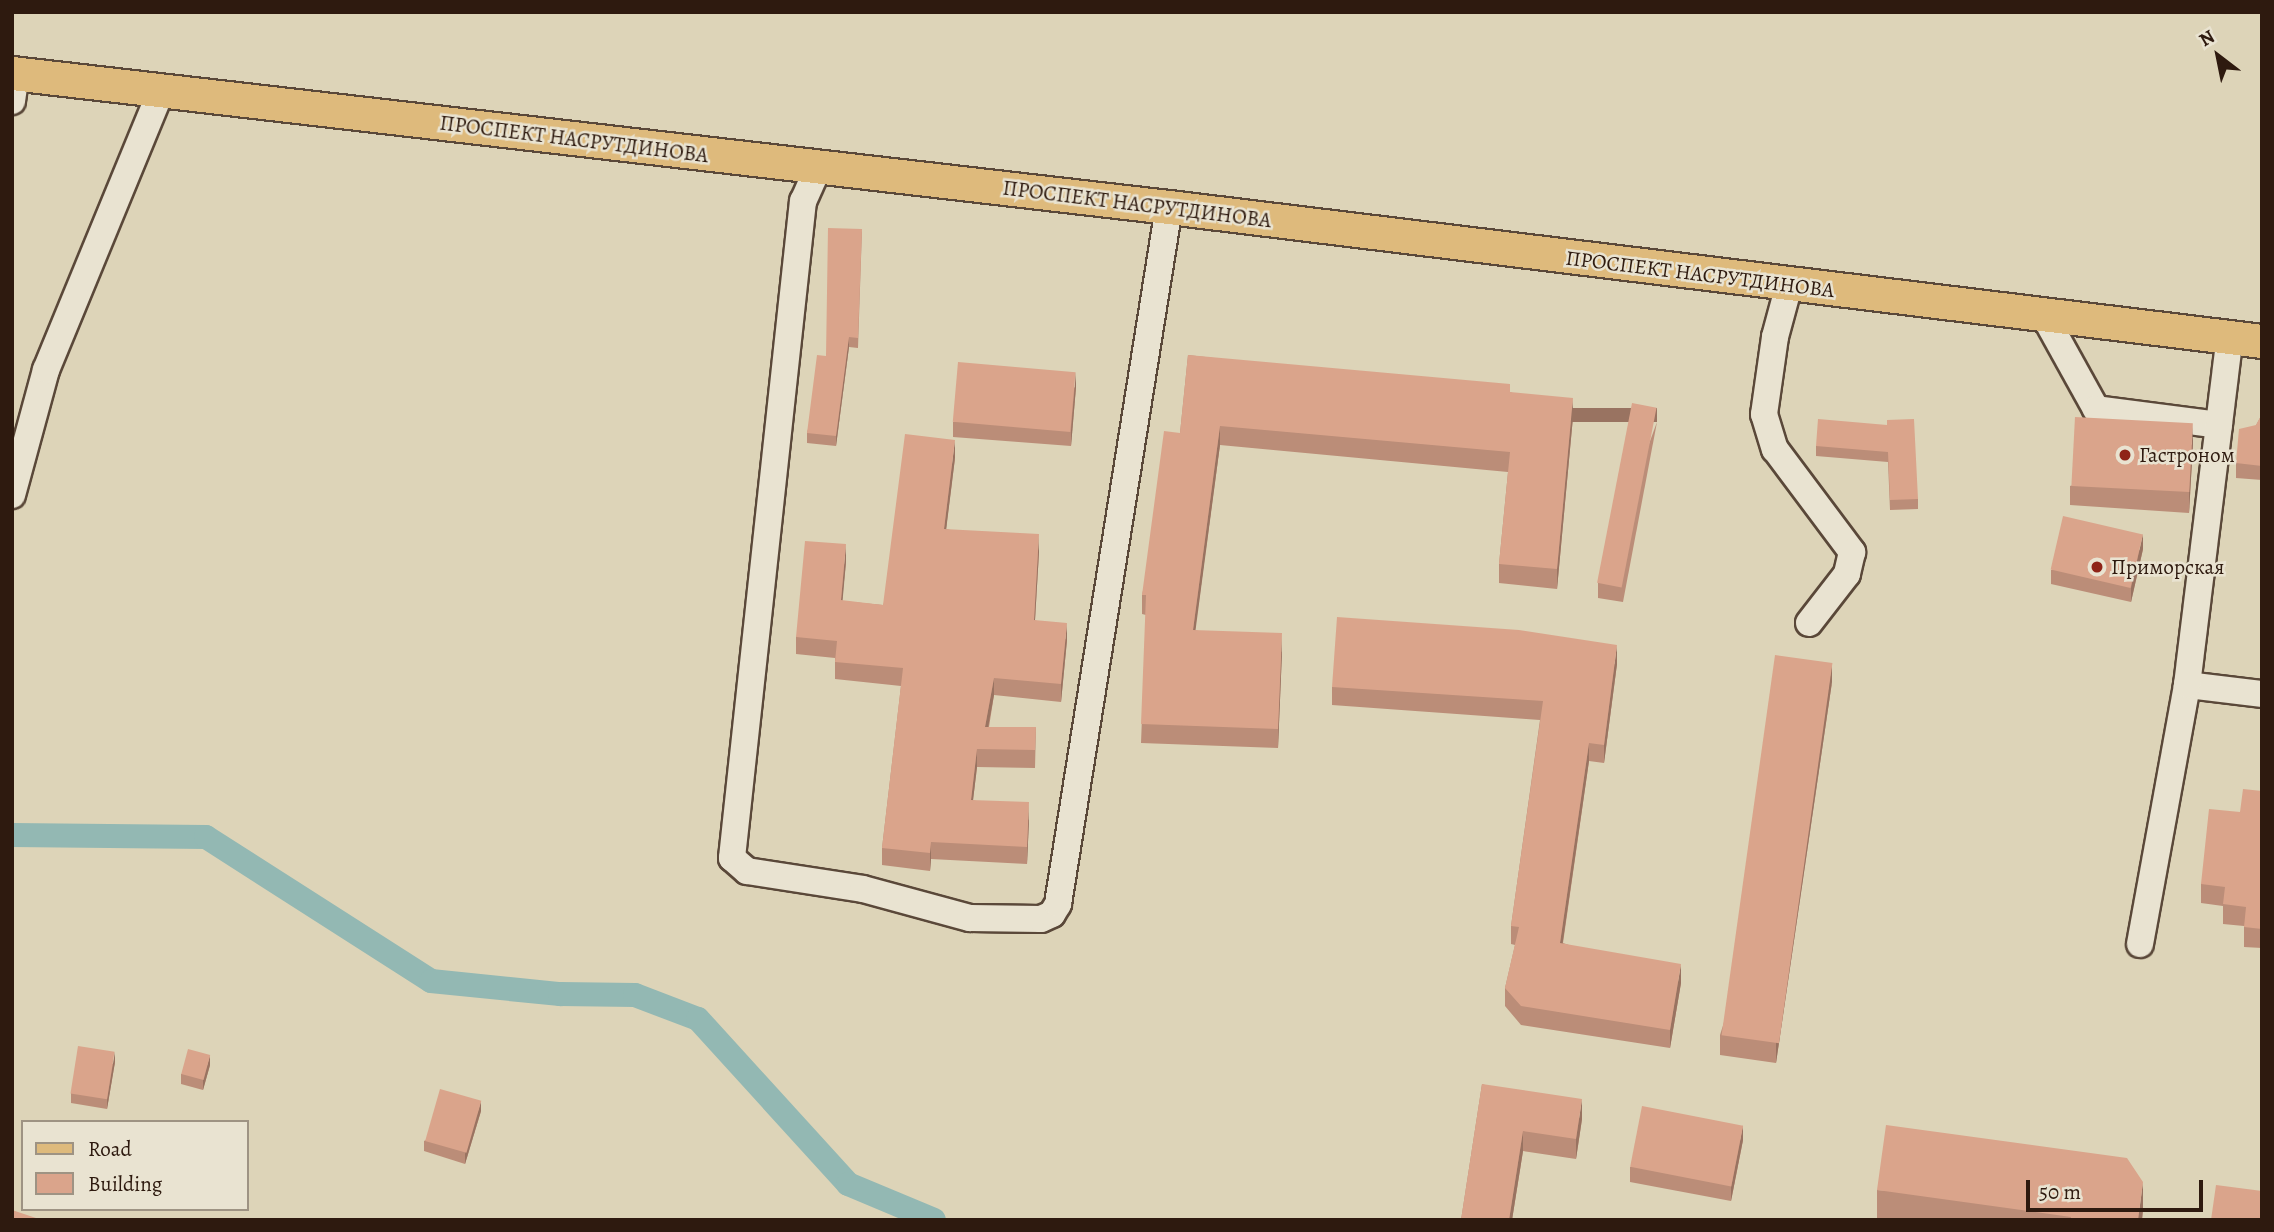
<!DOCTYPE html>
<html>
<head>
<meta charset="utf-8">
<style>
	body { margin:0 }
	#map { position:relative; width:2274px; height:1232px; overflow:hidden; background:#ddd4b8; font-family:Alegreya,serif }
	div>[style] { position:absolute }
	.canal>* { height:24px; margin:-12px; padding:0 12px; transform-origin:12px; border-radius:12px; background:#93b8b3 }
	.roads { filter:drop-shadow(2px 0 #5a4839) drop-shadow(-2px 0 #5a4839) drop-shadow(0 2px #5a4839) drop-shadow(0 -2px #5a4839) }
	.minor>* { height:26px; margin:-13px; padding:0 13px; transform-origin:13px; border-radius:13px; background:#e9e3d1 }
	.major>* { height:33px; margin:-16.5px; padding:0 16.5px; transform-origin:16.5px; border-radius:16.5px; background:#deba7c }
	.wall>* { inset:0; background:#bb8d78 }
	.shaded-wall>* { inset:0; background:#997361; transform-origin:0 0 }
	.building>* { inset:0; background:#daa48b; transform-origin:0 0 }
	.dots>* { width:19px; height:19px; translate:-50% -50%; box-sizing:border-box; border:4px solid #e9e3d1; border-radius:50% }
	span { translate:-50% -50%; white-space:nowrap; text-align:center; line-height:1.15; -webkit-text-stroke:5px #e9e3d1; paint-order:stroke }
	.street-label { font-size:21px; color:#2e1a0f }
	.poi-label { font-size:21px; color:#2e1a0f }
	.left { translate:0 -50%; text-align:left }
	.frame { position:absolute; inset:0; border:14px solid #2e1a0f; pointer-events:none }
	.legend { position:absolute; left:21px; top:1120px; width:228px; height:91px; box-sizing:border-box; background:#e9e3d1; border:2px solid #9e9383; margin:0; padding:9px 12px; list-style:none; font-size:21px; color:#2e1a0f }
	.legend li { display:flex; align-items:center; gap:14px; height:35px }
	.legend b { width:35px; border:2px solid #9e9383 }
	.north { position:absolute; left:2183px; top:21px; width:70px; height:70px; -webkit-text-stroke:5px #e9e3d1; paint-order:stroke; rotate:328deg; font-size:19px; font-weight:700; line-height:28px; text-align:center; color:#2e1a0f }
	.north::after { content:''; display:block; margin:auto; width:24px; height:32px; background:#2e1a0f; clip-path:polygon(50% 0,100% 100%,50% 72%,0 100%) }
	.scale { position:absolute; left:2026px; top:1180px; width:177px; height:32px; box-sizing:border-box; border:4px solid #2e1a0f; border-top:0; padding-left:9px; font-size:21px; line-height:24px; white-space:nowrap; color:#2e1a0f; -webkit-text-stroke:5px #e9e3d1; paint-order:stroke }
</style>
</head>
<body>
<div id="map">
	<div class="canal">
		<i style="left:12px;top:835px;width:194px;rotate:0.6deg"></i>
		<i style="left:206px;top:837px;width:267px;rotate:32.6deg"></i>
		<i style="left:431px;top:981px;width:130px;rotate:5.8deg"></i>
		<i style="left:560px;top:994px;width:75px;rotate:0.8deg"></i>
		<i style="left:635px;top:995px;width:67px;rotate:20.9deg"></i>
		<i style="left:698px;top:1019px;width:223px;rotate:47.7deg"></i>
		<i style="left:848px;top:1184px;width:93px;rotate:22.7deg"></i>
	</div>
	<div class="roads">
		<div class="minor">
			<i style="left:12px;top:101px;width:27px;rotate:-82deg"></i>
			<i style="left:818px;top:168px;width:36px;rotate:114deg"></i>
			<i style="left:803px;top:201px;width:661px;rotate:96.17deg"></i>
			<i style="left:732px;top:858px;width:20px;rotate:41deg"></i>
			<i style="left:747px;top:871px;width:117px;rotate:8.8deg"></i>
			<i style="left:863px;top:889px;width:111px;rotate:15.2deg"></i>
			<i style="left:970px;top:918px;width:71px;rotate:0.8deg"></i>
			<i style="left:1041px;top:919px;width:12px;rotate:-24deg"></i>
			<i style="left:1052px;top:914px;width:12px;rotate:-59deg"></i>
			<i style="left:1058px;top:904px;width:706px;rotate:-80.95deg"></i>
			<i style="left:1789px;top:285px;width:54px;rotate:105.1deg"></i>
			<i style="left:1775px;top:337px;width:78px;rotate:98.1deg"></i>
			<i style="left:1764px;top:414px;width:37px;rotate:73deg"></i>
			<i style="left:1775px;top:449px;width:129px;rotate:53.2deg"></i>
			<i style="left:1852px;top:552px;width:23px;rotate:103deg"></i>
			<i style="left:1847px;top:574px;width:62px;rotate:127.8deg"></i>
			<i style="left:2045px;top:317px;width:105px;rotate:61deg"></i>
			<i style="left:2096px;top:409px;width:124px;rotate:7.4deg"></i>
			<i style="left:12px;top:495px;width:130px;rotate:-74.8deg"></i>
			<i style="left:46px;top:370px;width:302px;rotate:-67.6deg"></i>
			<i style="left:2187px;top:685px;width:76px;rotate:6.8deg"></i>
			<i style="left:2140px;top:944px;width:263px;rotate:-79.7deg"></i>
			<i style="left:2187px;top:685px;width:351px;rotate:-83deg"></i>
		</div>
		<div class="major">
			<i style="left:12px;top:73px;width:1165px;rotate:6.61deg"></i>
			<i style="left:1169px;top:207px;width:1101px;rotate:6.99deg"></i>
		</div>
	</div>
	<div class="wall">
		<i style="clip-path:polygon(862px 229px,858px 348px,849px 347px,836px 446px,807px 443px,807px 433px,826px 356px)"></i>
		<i style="clip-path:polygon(1188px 355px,1510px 392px,1573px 417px,1557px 589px,1499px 583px,1499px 564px,1508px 472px,1220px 445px,1195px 630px,1282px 652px,1278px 748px,1141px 743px,1146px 615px,1142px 614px,1142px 595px,1180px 433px)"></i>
		<i style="clip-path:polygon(1076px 387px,1071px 446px,953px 437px,953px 422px)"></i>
		<i style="clip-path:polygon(2262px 414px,2262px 480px,2236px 478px,2236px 463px)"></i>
		<i style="clip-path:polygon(1657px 422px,1623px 602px,1598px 598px,1598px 583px)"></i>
		<i style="clip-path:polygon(1887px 425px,1918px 499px,1918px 509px,1890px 510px,1888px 462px,1816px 456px,1816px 446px)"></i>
		<i style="clip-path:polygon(2193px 444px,2189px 513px,2070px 505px,2070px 486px)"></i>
		<i style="clip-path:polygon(955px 458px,946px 529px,1039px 552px,1035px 620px,1067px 640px,1061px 702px,994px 695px,989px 727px,1036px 727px,1035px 768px,977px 767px,973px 800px,1029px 820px,1027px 864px,931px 859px,930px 871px,882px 865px,882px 848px,901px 686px,835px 679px,835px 658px,796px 654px,796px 637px,846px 562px,842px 601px,883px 605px)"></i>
		<i style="clip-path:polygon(2143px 549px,2131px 602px,2051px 584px,2051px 570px)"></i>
		<i style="clip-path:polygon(1617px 664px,1604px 763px,1589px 761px,1563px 943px,1681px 983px,1670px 1048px,1521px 1025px,1505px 1006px,1505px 988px,1515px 945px,1511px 944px,1511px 926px,1540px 720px,1332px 705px,1332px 687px)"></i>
		<i style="clip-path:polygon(1832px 682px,1776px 1063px,1720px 1055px,1720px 1035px)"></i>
		<i style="clip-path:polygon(2262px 791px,2262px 948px,2244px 947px,2244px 926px,2223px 924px,2223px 906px,2201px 903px,2201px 884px,2240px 812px)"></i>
		<i style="clip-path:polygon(115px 1062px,107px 1109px,71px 1103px,71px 1093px)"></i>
		<i style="clip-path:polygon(210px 1065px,203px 1090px,181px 1084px,181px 1074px)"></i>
		<i style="clip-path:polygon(1482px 1084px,1582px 1119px,1576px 1159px,1523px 1151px,1512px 1220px,1461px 1220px)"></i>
		<i style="clip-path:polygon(481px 1111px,465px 1164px,424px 1151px,424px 1141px)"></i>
		<i style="clip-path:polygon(1743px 1140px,1731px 1201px,1630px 1182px,1630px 1167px)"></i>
		<i style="clip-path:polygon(1877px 1190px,2143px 1209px,2142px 1220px,1891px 1220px,1877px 1218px)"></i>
	</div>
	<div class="shaded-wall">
		<i style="clip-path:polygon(849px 337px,849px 347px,836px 446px,836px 436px)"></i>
		<i style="clip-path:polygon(1076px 372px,1076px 387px,1071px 446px,1071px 431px)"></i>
		<i style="clip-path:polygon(1573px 398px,1573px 417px,1557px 589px,1557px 569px)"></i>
		<i style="left:1657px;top:408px;width:14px;height:183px;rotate:90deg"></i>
		<i style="clip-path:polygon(2193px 424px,2193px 444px,2189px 513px,2189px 493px)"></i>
		<i style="clip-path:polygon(1220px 426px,1220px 445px,1193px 649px,1193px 630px)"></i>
		<i style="clip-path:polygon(955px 440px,955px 458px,944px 547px,944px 529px)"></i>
		<i style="clip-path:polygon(1039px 534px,1039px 552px,1034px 637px,1034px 620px)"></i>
		<i style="clip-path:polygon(2143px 534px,2143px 549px,2131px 602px,2131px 588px)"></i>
		<i style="clip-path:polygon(846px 544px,846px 562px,841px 618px,841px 600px)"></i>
		<i style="clip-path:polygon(1067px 623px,1067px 640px,1061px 702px,1061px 684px)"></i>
		<i style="clip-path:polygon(1282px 633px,1282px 652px,1278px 748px,1278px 729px)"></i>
		<i style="clip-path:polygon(1617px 645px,1617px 664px,1604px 763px,1604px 745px)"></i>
		<i style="clip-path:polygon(1832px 663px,1832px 682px,1776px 1063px,1776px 1043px)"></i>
		<i style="clip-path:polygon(994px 678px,994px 695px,985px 744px,985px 727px)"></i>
		<i style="clip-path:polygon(1589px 743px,1589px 761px,1560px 961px,1560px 943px)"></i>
		<i style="clip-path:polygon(977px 749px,977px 767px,971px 817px,971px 800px)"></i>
		<i style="clip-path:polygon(1029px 802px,1029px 820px,1027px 864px,1027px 847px)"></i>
		<i style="clip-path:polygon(931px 842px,931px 859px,930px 871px,930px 853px)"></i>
		<i style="clip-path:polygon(1681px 964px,1681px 983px,1670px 1048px,1670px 1030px)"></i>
		<i style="clip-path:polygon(115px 1052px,115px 1062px,107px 1109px,107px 1099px)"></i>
		<i style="clip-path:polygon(210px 1055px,210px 1065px,203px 1090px,203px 1080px)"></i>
		<i style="clip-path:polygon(1582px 1099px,1582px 1119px,1576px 1159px,1576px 1139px)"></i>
		<i style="clip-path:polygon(481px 1101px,481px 1111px,465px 1164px,465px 1154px)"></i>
		<i style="clip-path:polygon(1743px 1125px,1743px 1140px,1731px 1201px,1731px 1187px)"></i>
		<i style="clip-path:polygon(1523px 1131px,1523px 1151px,1512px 1220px,1509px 1220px)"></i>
		<i style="clip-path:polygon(2143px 1182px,2143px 1209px,2142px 1220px,2138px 1220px)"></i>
	</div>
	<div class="building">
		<i style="clip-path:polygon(828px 228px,862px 229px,858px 338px,849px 337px,836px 436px,807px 433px,817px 355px,826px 356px)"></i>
		<i style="clip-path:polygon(1188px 355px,1510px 384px,1510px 392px,1573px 398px,1557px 569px,1499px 564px,1510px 452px,1220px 426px,1193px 630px,1282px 633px,1278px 729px,1141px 724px,1146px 595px,1142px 595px,1164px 431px,1180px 433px)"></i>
		<i style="left:958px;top:362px;width:118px;height:60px;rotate:5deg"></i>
		<i style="left:1632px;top:403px;width:25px;height:183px;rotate:11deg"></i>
		<i style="clip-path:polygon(2262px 414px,2262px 466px,2236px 463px,2239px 429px,2256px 425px)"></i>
		<i style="left:2075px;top:417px;width:118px;height:69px;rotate:3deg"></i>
		<i style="clip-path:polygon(1818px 419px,1887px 425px,1887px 420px,1914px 419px,1918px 499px,1890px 500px,1888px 452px,1816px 446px)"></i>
		<i style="clip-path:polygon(905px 434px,955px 440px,944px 529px,1039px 534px,1034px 620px,1067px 623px,1061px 684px,994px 678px,985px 727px,1036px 727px,1035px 750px,977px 749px,971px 800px,1029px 802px,1027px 847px,931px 842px,930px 853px,882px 848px,903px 668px,835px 662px,837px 641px,796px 637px,805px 541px,846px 544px,841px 600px,883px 605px)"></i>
		<i style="left:2063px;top:516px;width:82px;height:55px;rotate:13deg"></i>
		<i style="clip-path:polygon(1337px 617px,1519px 630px,1617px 645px,1604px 745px,1589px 743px,1560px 943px,1681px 964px,1670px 1030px,1521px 1006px,1505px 988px,1519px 927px,1511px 926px,1543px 701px,1332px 687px)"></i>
		<i style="left:1775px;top:655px;width:58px;height:384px;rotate:8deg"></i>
		<i style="clip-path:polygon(2243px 789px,2262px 791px,2262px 929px,2244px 927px,2246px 907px,2223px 904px,2225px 887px,2201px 884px,2209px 809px,2240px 812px)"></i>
		<i style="left:78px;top:1046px;width:37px;height:48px;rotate:9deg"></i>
		<i style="left:188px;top:1049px;width:23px;height:26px;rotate:15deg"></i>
		<i style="clip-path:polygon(1482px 1084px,1582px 1099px,1576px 1139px,1523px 1131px,1509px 1220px,1461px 1220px)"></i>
		<i style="left:440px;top:1089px;width:43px;height:54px;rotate:16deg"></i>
		<i style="left:1642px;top:1106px;width:103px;height:62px;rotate:11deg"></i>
		<i style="clip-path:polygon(1886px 1125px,2127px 1158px,2143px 1182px,2138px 1220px,2070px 1220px,2071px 1217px,1877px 1190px)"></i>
		<i style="clip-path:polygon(2216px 1185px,2262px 1191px,2262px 1220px,2211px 1220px)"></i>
		<i style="clip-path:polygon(12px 1210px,42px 1220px,12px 1220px)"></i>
	</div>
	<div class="dots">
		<i style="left:2125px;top:455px;background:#8f2418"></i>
		<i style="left:2097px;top:567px;background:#8f2418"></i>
	</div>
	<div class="street-label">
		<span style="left:574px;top:139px;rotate:7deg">ПРОСПЕКТ НАСРУТДИНОВА</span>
		<span style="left:1137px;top:204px;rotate:7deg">ПРОСПЕКТ НАСРУТДИНОВА</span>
		<span style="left:1700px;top:274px;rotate:7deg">ПРОСПЕКТ НАСРУТДИНОВА</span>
	</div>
	<div class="poi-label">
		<span class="left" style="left:2139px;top:455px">Гастроном</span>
		<span class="left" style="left:2111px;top:567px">Приморская</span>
	</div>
	<div class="frame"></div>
	<ul class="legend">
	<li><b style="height:9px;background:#deba7c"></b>Road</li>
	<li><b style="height:19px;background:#daa48b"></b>Building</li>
	</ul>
	<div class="north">N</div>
	<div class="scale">50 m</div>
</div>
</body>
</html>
